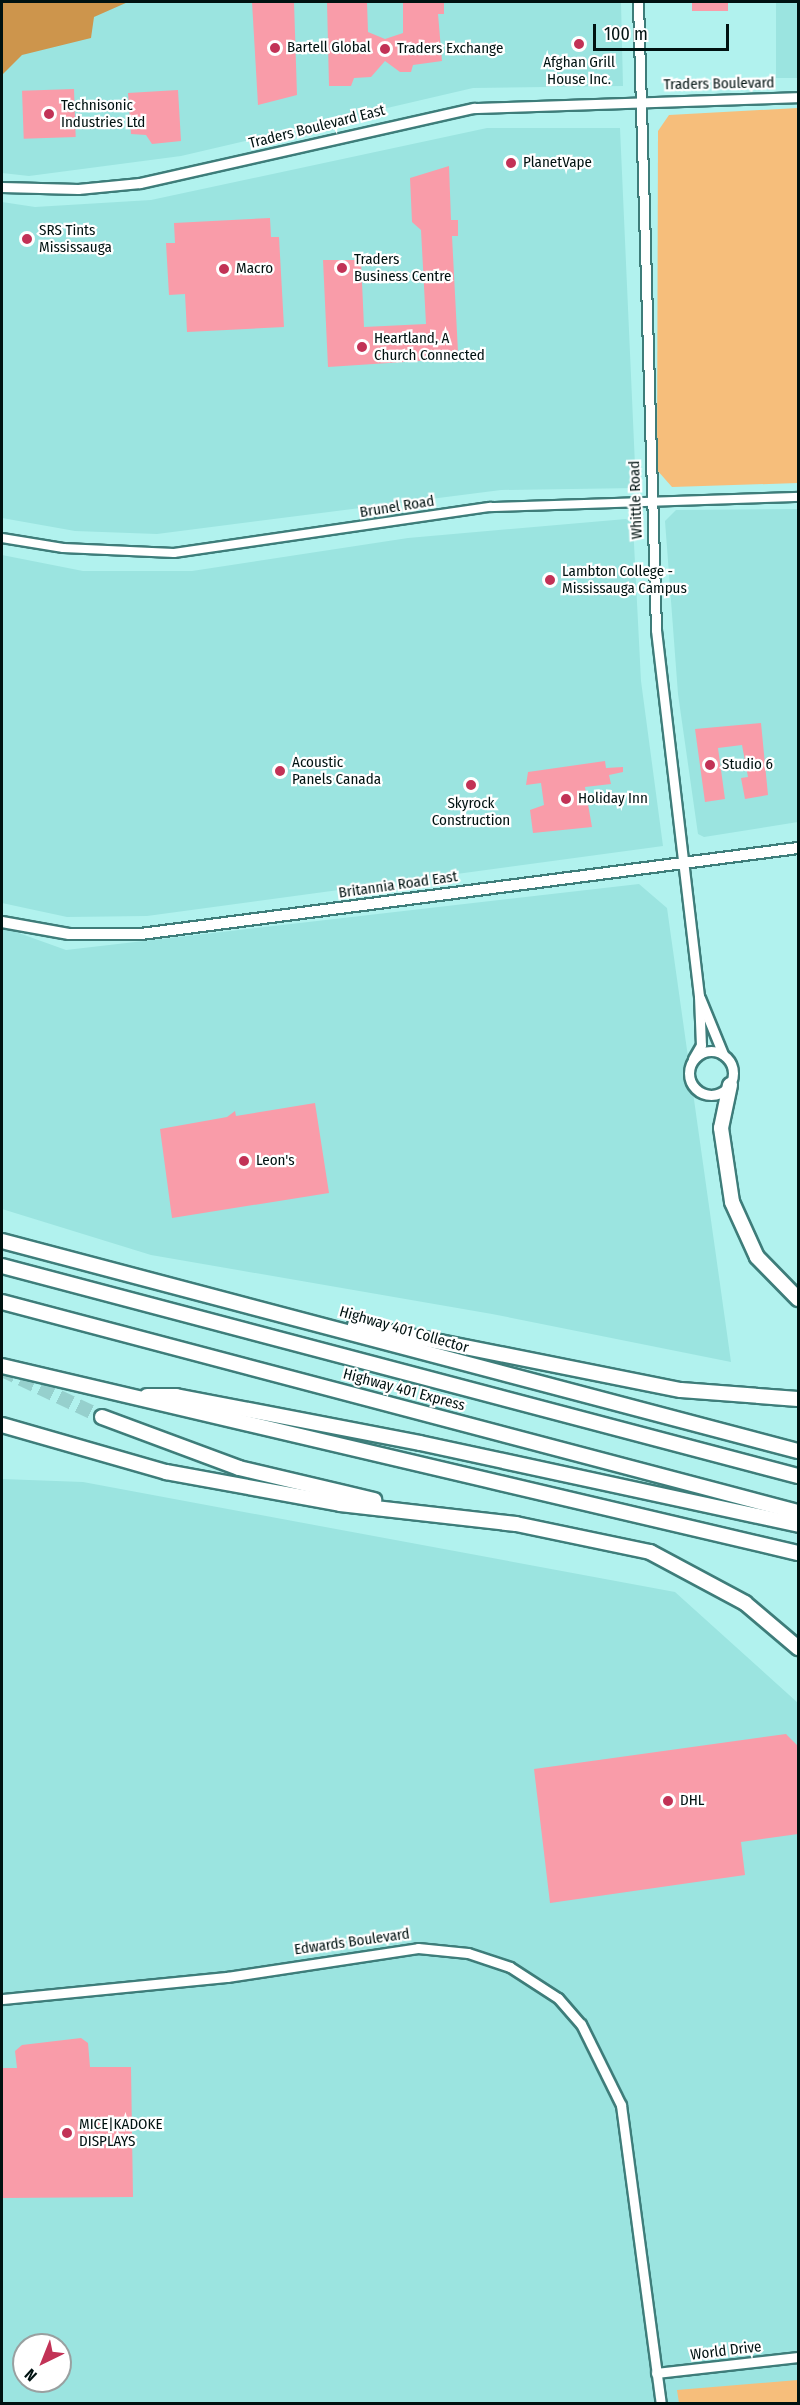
<!DOCTYPE html>
<html>
<head>
<meta charset="utf-8">
<style>
	body { margin:0 }
	#map { position:relative; width:800px; height:2405px; overflow:hidden; background:#b1f2ee; font-family:"Fira Sans Condensed",sans-serif }
	div>[style] { position:absolute }
	.built>* { inset:0; background:#9be4e0; transform-origin:0 0 }
	.green>* { inset:0; background:#f6be7b }
	.forest>* { inset:0; background:#cd954c }
	.building>* { inset:0; background:#f99ca9; transform-origin:0 0 }
	.motorway-tunnel>* { height:14px; margin-top:-7px; transform-origin:0; background:repeating-linear-gradient(90deg,#96d0cd 0 14px,transparent 0 21px) }
	.roads { filter:drop-shadow(2px 0 #3e7d7a) drop-shadow(-2px 0 #3e7d7a) drop-shadow(0 2px #3e7d7a) drop-shadow(0 -2px #3e7d7a) }
	.minor>* { height:8px; margin:-4px; padding:0 4px; transform-origin:4px; border-radius:4px; background:#fff }
	.tertiary>* { height:9px; margin:-4.5px; padding:0 4.5px; transform-origin:4.5px; border-radius:4.5px; background:#fff }
	.tertiary>.ring { margin:-4.5px; padding:0; box-sizing:content-box; background:none; border:9px solid #fff; border-radius:50% }
	.secondary>* { height:10px; margin:-5px; padding:0 5px; transform-origin:5px; border-radius:5px; background:#fff }
	.motorway>* { height:14px; margin:-7px; padding:0 7px; transform-origin:7px; border-radius:7px; background:#fff }
	.dots>* { width:16px; height:16px; translate:-50% -50%; box-sizing:border-box; border:3px solid #fff; border-radius:50% }
	span { translate:-50% -50%; white-space:nowrap; text-align:center; line-height:1.15; -webkit-text-stroke:4.5px #fff; paint-order:stroke }
	.poi-label { font-size:15px; color:#001211 }
	.left { translate:0 -50%; text-align:left }
	.street-label { font-size:15px; color:#001211 }
	.frame { position:absolute; inset:0; border:3px solid #001211; pointer-events:none }
	.north { position:absolute; left:12px; top:2333px; width:60px; height:60px; box-sizing:border-box; background:#fff; border:2px solid #99a0a0; border-radius:50%; rotate:223deg; font-size:16px; font-weight:700; line-height:24px; text-align:center; color:#001211 }
	.north::after { content:''; display:block; margin:auto; width:21px; height:27px; background:#c23256; clip-path:polygon(50% 0,100% 100%,50% 72%,0 100%) }
	.scale { position:absolute; left:593px; top:24px; width:136px; height:27px; box-sizing:border-box; border:3px solid #001211; border-top:0; padding-left:8px; font-size:18px; line-height:21px; white-space:nowrap; color:#001211; -webkit-text-stroke:4px #fff; paint-order:stroke }
</style>
</head>
<body>
<div id="map">
	<div class="built">
		<i style="clip-path:polygon(2px 2px,621px 2px,623px 86px,473px 88px,181px 156px,29px 176px,2px 173px)"></i>
		<i style="left:776px;top:2px;width:22px;height:76px"></i>
		<i style="clip-path:polygon(487px 128px,620px 128px,636px 488px,501px 490px,157px 534px,75px 531px,2px 518px,2px 202px,35px 207px,151px 200px)"></i>
		<i style="clip-path:polygon(798px 509px,798px 822px,704px 837px,698px 834px,678px 694px,665px 521px,676px 510px)"></i>
		<i style="clip-path:polygon(626px 519px,633px 524px,641px 681px,663px 846px,147px 916px,67px 917px,2px 903px,2px 555px,83px 571px,192px 571px,408px 538px)"></i>
		<i style="clip-path:polygon(639px 884px,667px 908px,731px 1362px,492px 1314px,151px 1255px,2px 1209px,2px 927px,66px 950px)"></i>
		<i style="clip-path:polygon(evenodd,2px 1479px,83px 1482px,675px 1592px,798px 1703px,798px 2403px,2px 2404px,2px 1479px,24px 2345px,60px 2345px,60px 2381px,24px 2381px,24px 2345px)"></i>
	</div>
	<div class="green">
		<i style="clip-path:polygon(798px 108px,798px 483px,672px 487px,657px 470px,658px 131px,669px 115px)"></i>
		<i style="clip-path:polygon(798px 2380px,798px 2403px,679px 2403px,677px 2390px)"></i>
	</div>
	<div class="forest">
		<i style="clip-path:polygon(2px 2px,128px 2px,94px 17px,91px 38px,22px 55px,2px 75px)"></i>
	</div>
	<div class="building">
		<i style="clip-path:polygon(252px 2px,294px 2px,297px 95px,258px 105px)"></i>
		<i style="clip-path:polygon(327px 2px,367px 2px,368px 32px,385px 39px,403px 33px,403px 2px,444px 2px,444px 14px,438px 14px,442px 61px,413px 65px,411px 72px,400px 72px,385px 61px,371px 77px,354px 78px,351px 86px,329px 86px)"></i>
		<i style="left:692px;top:2px;width:36px;height:9px"></i>
		<i style="left:74px;top:89px;width:48px;height:52px;rotate:88deg"></i>
		<i style="clip-path:polygon(178px 90px,181px 141px,152px 144px,146px 135px,131px 134px,128px 93px)"></i>
		<i style="clip-path:polygon(449px 166px,451px 220px,458px 220px,458px 236px,452px 236px,458px 352px,434px 354px,434px 360px,328px 367px,323px 260px,361px 260px,364px 327px,426px 324px,421px 230px,412px 222px,410px 178px)"></i>
		<i style="clip-path:polygon(270px 218px,271px 237px,279px 237px,284px 327px,187px 332px,185px 294px,169px 295px,166px 243px,175px 243px,174px 223px)"></i>
		<i style="clip-path:polygon(761px 723px,768px 795px,745px 799px,741px 778px,748px 777px,742px 745px,718px 748px,725px 799px,705px 802px,695px 729px)"></i>
		<i style="clip-path:polygon(605px 761px,606px 768px,623px 767px,623px 772px,609px 775px,611px 784px,585px 787px,592px 827px,533px 833px,530px 810px,544px 805px,541px 783px,526px 785px,528px 772px)"></i>
		<i style="clip-path:polygon(315px 1103px,329px 1193px,172px 1218px,160px 1129px,227px 1117px,235px 1111px,236px 1116px)"></i>
		<i style="clip-path:polygon(786px 1734px,798px 1746px,798px 1834px,741px 1842px,745px 1875px,550px 1903px,534px 1769px)"></i>
		<i style="clip-path:polygon(81px 2038px,88px 2043px,90px 2067px,131px 2067px,133px 2197px,2px 2198px,2px 2068px,17px 2068px,15px 2051px,22px 2045px)"></i>
	</div>
	<div class="motorway-tunnel">
		<i style="left:2px;top:1370px;width:110px;rotate:25.2deg"></i>
	</div>
	<div class="roads">
		<div class="minor">
			<i style="left:2px;top:538px;width:62px;rotate:9.3deg"></i>
			<i style="left:63px;top:548px;width:111px;rotate:2.6deg"></i>
			<i style="left:174px;top:553px;width:320px;rotate:-8.3deg"></i>
			<i style="left:491px;top:507px;width:307px;rotate:-1.9deg"></i>
		</div>
		<div class="tertiary">
			<i style="left:638px;top:2px;width:628px;rotate:88.36deg"></i>
			<i style="left:656px;top:630px;width:369px;rotate:83.3deg"></i>
			<i style="left:699px;top:996px;width:49px;rotate:87.7deg"></i>
			<i style="left:701px;top:1045px;width:16px;rotate:120deg"></i>
			<i style="left:2px;top:187px;width:76px;rotate:1.5deg"></i>
			<i style="left:78px;top:189px;width:62px;rotate:-5.5deg"></i>
			<i style="left:140px;top:183px;width:342px;rotate:-12.7deg"></i>
			<i style="left:474px;top:108px;width:324px;rotate:-1.9deg"></i>
			<i style="left:700px;top:998px;width:61px;rotate:67.7deg"></i>
			<i class="ring" style="left:689px;top:1051px;width:35px;height:35px"></i>
			<i style="left:2px;top:1999px;width:226px;rotate:-5.6deg"></i>
			<i style="left:227px;top:1977px;width:193px;rotate:-8.6deg"></i>
			<i style="left:418px;top:1948px;width:50px;rotate:5.7deg"></i>
			<i style="left:468px;top:1953px;width:44px;rotate:18.4deg"></i>
			<i style="left:510px;top:1967px;width:57px;rotate:32.9deg"></i>
			<i style="left:558px;top:1998px;width:35px;rotate:49deg"></i>
			<i style="left:581px;top:2024px;width:90px;rotate:63.7deg"></i>
			<i style="left:621px;top:2105px;width:302px;rotate:82.4deg"></i>
			<i style="left:656px;top:2373px;width:143px;rotate:-6.4deg"></i>
		</div>
		<div class="secondary">
			<i style="left:2px;top:922px;width:68px;rotate:10.2deg"></i>
			<i style="left:69px;top:934px;width:72px"></i>
			<i style="left:141px;top:934px;width:663px;rotate:-7.46deg"></i>
		</div>
		<div class="motorway">
			<i style="left:730px;top:1085px;width:44px;rotate:101.8deg"></i>
			<i style="left:721px;top:1128px;width:75px;rotate:81.5deg"></i>
			<i style="left:732px;top:1202px;width:60px;rotate:65.6deg"></i>
			<i style="left:757px;top:1257px;width:59px;rotate:45.7deg"></i>
			<i style="left:2px;top:1241px;width:823px;rotate:14.78deg"></i>
			<i style="left:2px;top:1266px;width:823px;rotate:14.78deg"></i>
			<i style="left:2px;top:1302px;width:823px;rotate:14.78deg"></i>
			<i style="left:355px;top:1325px;width:332px;rotate:11.3deg"></i>
			<i style="left:681px;top:1390px;width:117px;rotate:4.4deg"></i>
			<i style="left:2px;top:1366px;width:818px;rotate:13.22deg"></i>
			<i style="left:147px;top:1396px;width:29px"></i>
			<i style="left:176px;top:1396px;width:248px;rotate:10.9deg"></i>
			<i style="left:420px;top:1443px;width:387px;rotate:12.2deg"></i>
			<i style="left:102px;top:1417px;width:146px;rotate:20.4deg"></i>
			<i style="left:239px;top:1468px;width:139px;rotate:13.3deg"></i>
			<i style="left:2px;top:1425px;width:171px;rotate:16deg"></i>
			<i style="left:166px;top:1472px;width:177px;rotate:10.4deg"></i>
			<i style="left:340px;top:1504px;width:177px;rotate:6.5deg"></i>
			<i style="left:516px;top:1524px;width:137px;rotate:11.8deg"></i>
			<i style="left:650px;top:1552px;width:108px;rotate:28.2deg"></i>
			<i style="left:745px;top:1603px;width:70px;rotate:40.3deg"></i>
		</div>
	</div>
	<div class="dots">
		<i style="left:579px;top:44px;background:#c23256"></i>
		<i style="left:275px;top:48px;background:#c23256"></i>
		<i style="left:385px;top:49px;background:#c23256"></i>
		<i style="left:49px;top:114px;background:#c23256"></i>
		<i style="left:511px;top:163px;background:#c23256"></i>
		<i style="left:27px;top:239px;background:#c23256"></i>
		<i style="left:342px;top:268px;background:#c23256"></i>
		<i style="left:224px;top:269px;background:#c23256"></i>
		<i style="left:362px;top:347px;background:#c23256"></i>
		<i style="left:550px;top:580px;background:#c23256"></i>
		<i style="left:710px;top:765px;background:#c23256"></i>
		<i style="left:280px;top:771px;background:#c23256"></i>
		<i style="left:471px;top:785px;background:#c23256"></i>
		<i style="left:566px;top:799px;background:#c23256"></i>
		<i style="left:244px;top:1161px;background:#c23256"></i>
		<i style="left:668px;top:1801px;background:#c23256"></i>
		<i style="left:67px;top:2133px;background:#c23256"></i>
	</div>
	<div class="poi-label">
		<span class="left" style="left:287px;top:48px">Bartell Global</span>
		<span class="left" style="left:397px;top:49px">Traders Exchange</span>
		<span style="left:579px;top:71px">Afghan Grill<br>House Inc.</span>
		<span class="left" style="left:61px;top:114px">Technisonic<br>Industries Ltd</span>
		<span class="left" style="left:523px;top:163px">PlanetVape</span>
		<span class="left" style="left:39px;top:239px">SRS Tints<br>Mississauga</span>
		<span class="left" style="left:354px;top:268px">Traders<br>Business Centre</span>
		<span class="left" style="left:236px;top:269px">Macro</span>
		<span class="left" style="left:374px;top:347px">Heartland, A<br>Church Connected</span>
		<span class="left" style="left:562px;top:580px">Lambton College -<br>Mississauga Campus</span>
		<span class="left" style="left:292px;top:771px">Acoustic<br>Panels Canada</span>
		<span class="left" style="left:722px;top:765px">Studio 6</span>
		<span class="left" style="left:578px;top:799px">Holiday Inn</span>
		<span style="left:471px;top:812px">Skyrock<br>Construction</span>
		<span class="left" style="left:256px;top:1161px">Leon's</span>
		<span class="left" style="left:680px;top:1801px">DHL</span>
		<span class="left" style="left:79px;top:2133px">MICE|KADOKE<br>DISPLAYS</span>
	</div>
	<div class="street-label">
		<span style="left:719px;top:84px;rotate:-1deg">Traders Boulevard</span>
		<span style="left:317px;top:127px;rotate:-14deg">Traders Boulevard East</span>
		<span style="left:636px;top:500px;rotate:-92deg">Whittle Road</span>
		<span style="left:397px;top:507px;rotate:-9deg">Brunel Road</span>
		<span style="left:398px;top:885px;rotate:-8deg">Britannia Road East</span>
		<span style="left:404px;top:1330px;rotate:16deg">Highway 401 Collector</span>
		<span style="left:404px;top:1390px;rotate:15deg">Highway 401 Express</span>
		<span style="left:352px;top:1942px;rotate:-8deg">Edwards Boulevard</span>
		<span style="left:726px;top:2351px;rotate:-7deg">World Drive</span>
	</div>
	<div class="frame"></div>
	<div class="north">N</div>
	<div class="scale">100 m</div>
</div>
</body>
</html>
